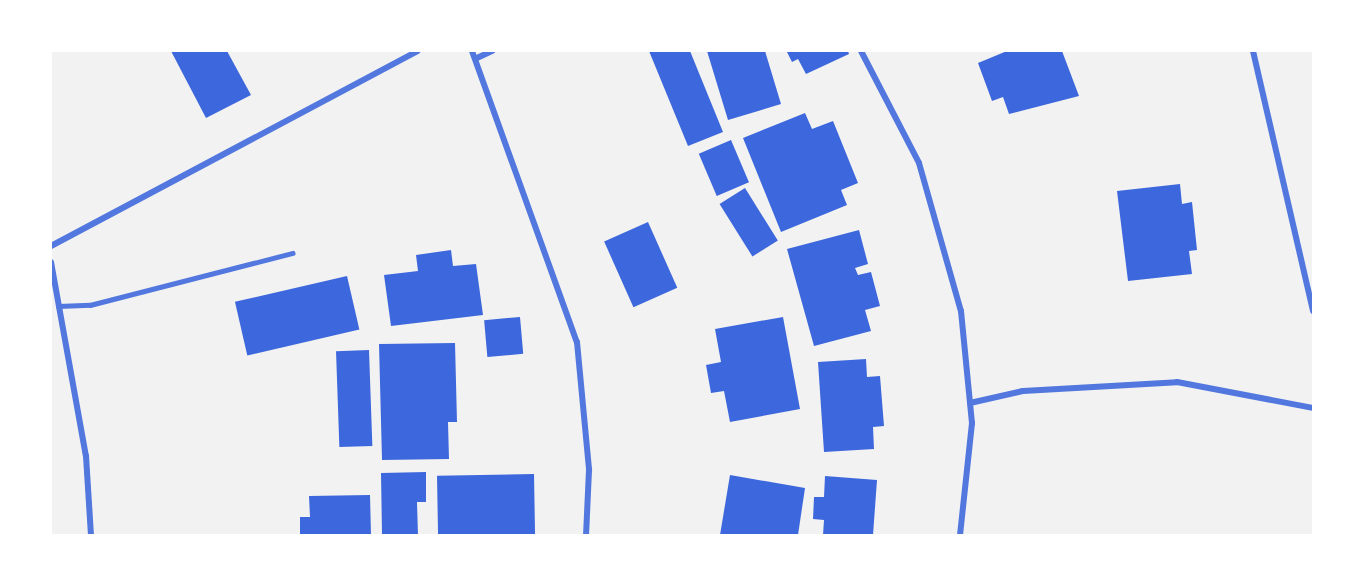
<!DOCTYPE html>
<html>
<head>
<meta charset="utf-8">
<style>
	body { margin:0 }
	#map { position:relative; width:1364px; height:586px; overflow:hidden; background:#f2f2f2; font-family:"PT Sans Narrow",sans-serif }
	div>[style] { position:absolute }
	.building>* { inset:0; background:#3d67dc; transform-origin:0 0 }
	.service>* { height:4.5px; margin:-2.25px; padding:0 2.25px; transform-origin:2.25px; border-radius:2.25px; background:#5277de }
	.minor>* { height:6px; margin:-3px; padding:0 3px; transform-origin:3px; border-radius:3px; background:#5277de }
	span { translate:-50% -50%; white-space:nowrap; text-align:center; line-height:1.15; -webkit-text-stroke:6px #fff; paint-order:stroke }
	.frame { position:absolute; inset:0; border:52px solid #fff; pointer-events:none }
</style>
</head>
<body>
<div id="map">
	<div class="building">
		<i style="clip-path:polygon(171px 51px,227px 51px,251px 95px,206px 118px)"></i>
		<i style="clip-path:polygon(649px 51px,690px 51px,723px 132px,688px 146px)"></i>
		<i style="clip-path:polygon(707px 51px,765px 51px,781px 104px,728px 120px)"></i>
		<i style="clip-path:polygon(779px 51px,848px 51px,849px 54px,806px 74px,798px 59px,792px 62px,787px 52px)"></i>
		<i style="clip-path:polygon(1007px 51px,1062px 51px,1079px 96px,1009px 114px,1003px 97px,992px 101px,978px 63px)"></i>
		<i style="clip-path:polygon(805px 113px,812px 129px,833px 121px,858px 183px,841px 190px,847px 205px,781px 232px,743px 138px)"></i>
		<i style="left:731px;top:140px;width:46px;height:35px;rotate:67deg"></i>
		<i style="clip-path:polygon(1180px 184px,1182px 204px,1192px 202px,1197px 250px,1189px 251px,1192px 274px,1128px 281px,1117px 191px)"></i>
		<i style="left:745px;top:188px;width:62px;height:30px;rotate:58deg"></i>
		<i style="left:648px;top:222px;width:72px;height:48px;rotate:66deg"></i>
		<i style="clip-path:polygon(859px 230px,868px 264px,855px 268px,858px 275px,871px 272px,880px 306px,865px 310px,871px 331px,814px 346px,787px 249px)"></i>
		<i style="clip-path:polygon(451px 250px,453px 266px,476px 264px,483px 315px,391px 326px,384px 275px,418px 271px,416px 255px)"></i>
		<i style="left:347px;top:276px;width:55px;height:115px;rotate:77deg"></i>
		<i style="left:520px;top:317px;width:37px;height:36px;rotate:85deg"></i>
		<i style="clip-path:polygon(783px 317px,800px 409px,730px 422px,724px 391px,711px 393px,706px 365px,721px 362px,715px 329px)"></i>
		<i style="clip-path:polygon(455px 343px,457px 422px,448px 422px,449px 459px,382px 460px,379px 344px)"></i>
		<i style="left:369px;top:350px;width:96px;height:33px;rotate:88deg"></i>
		<i style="clip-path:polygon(866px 359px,867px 377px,880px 376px,884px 426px,873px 427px,874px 449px,824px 452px,818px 362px)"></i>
		<i style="clip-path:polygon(426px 472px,426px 502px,417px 502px,418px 535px,382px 535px,381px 473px)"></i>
		<i style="left:534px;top:474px;width:61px;height:97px;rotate:89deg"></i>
		<i style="clip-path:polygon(730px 475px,805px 488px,798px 535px,720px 535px)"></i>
		<i style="clip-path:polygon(825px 476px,877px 480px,873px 535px,823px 535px,824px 520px,813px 519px,814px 497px,824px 497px)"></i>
		<i style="clip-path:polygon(370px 495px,371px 535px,300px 535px,300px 517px,310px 517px,309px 496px)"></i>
	</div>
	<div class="service">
		<i style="left:58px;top:306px;width:32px;rotate:-2deg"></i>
		<i style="left:90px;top:305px;width:209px;rotate:-14.4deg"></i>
	</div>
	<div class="minor">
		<i style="left:472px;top:51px;width:309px;rotate:70.2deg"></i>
		<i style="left:577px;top:342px;width:129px;rotate:84.6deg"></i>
		<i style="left:589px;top:470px;width:65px;rotate:92.6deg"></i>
		<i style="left:861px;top:51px;width:126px;rotate:62.6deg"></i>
		<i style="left:919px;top:163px;width:154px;rotate:74.2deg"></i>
		<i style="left:961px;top:311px;width:113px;rotate:84.4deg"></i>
		<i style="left:972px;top:423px;width:113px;rotate:96.1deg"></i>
		<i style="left:1253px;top:51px;width:267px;rotate:77deg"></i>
		<i style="left:477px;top:58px;width:17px;rotate:-25deg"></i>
		<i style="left:51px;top:246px;width:415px;rotate:-28deg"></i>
		<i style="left:51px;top:262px;width:197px;rotate:79.8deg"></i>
		<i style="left:86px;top:456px;width:79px;rotate:86.4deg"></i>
		<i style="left:970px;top:403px;width:54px;rotate:-12.8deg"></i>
		<i style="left:1023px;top:391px;width:154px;rotate:-3.3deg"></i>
		<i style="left:1177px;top:382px;width:138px;rotate:10.8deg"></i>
	</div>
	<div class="frame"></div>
</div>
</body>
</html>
